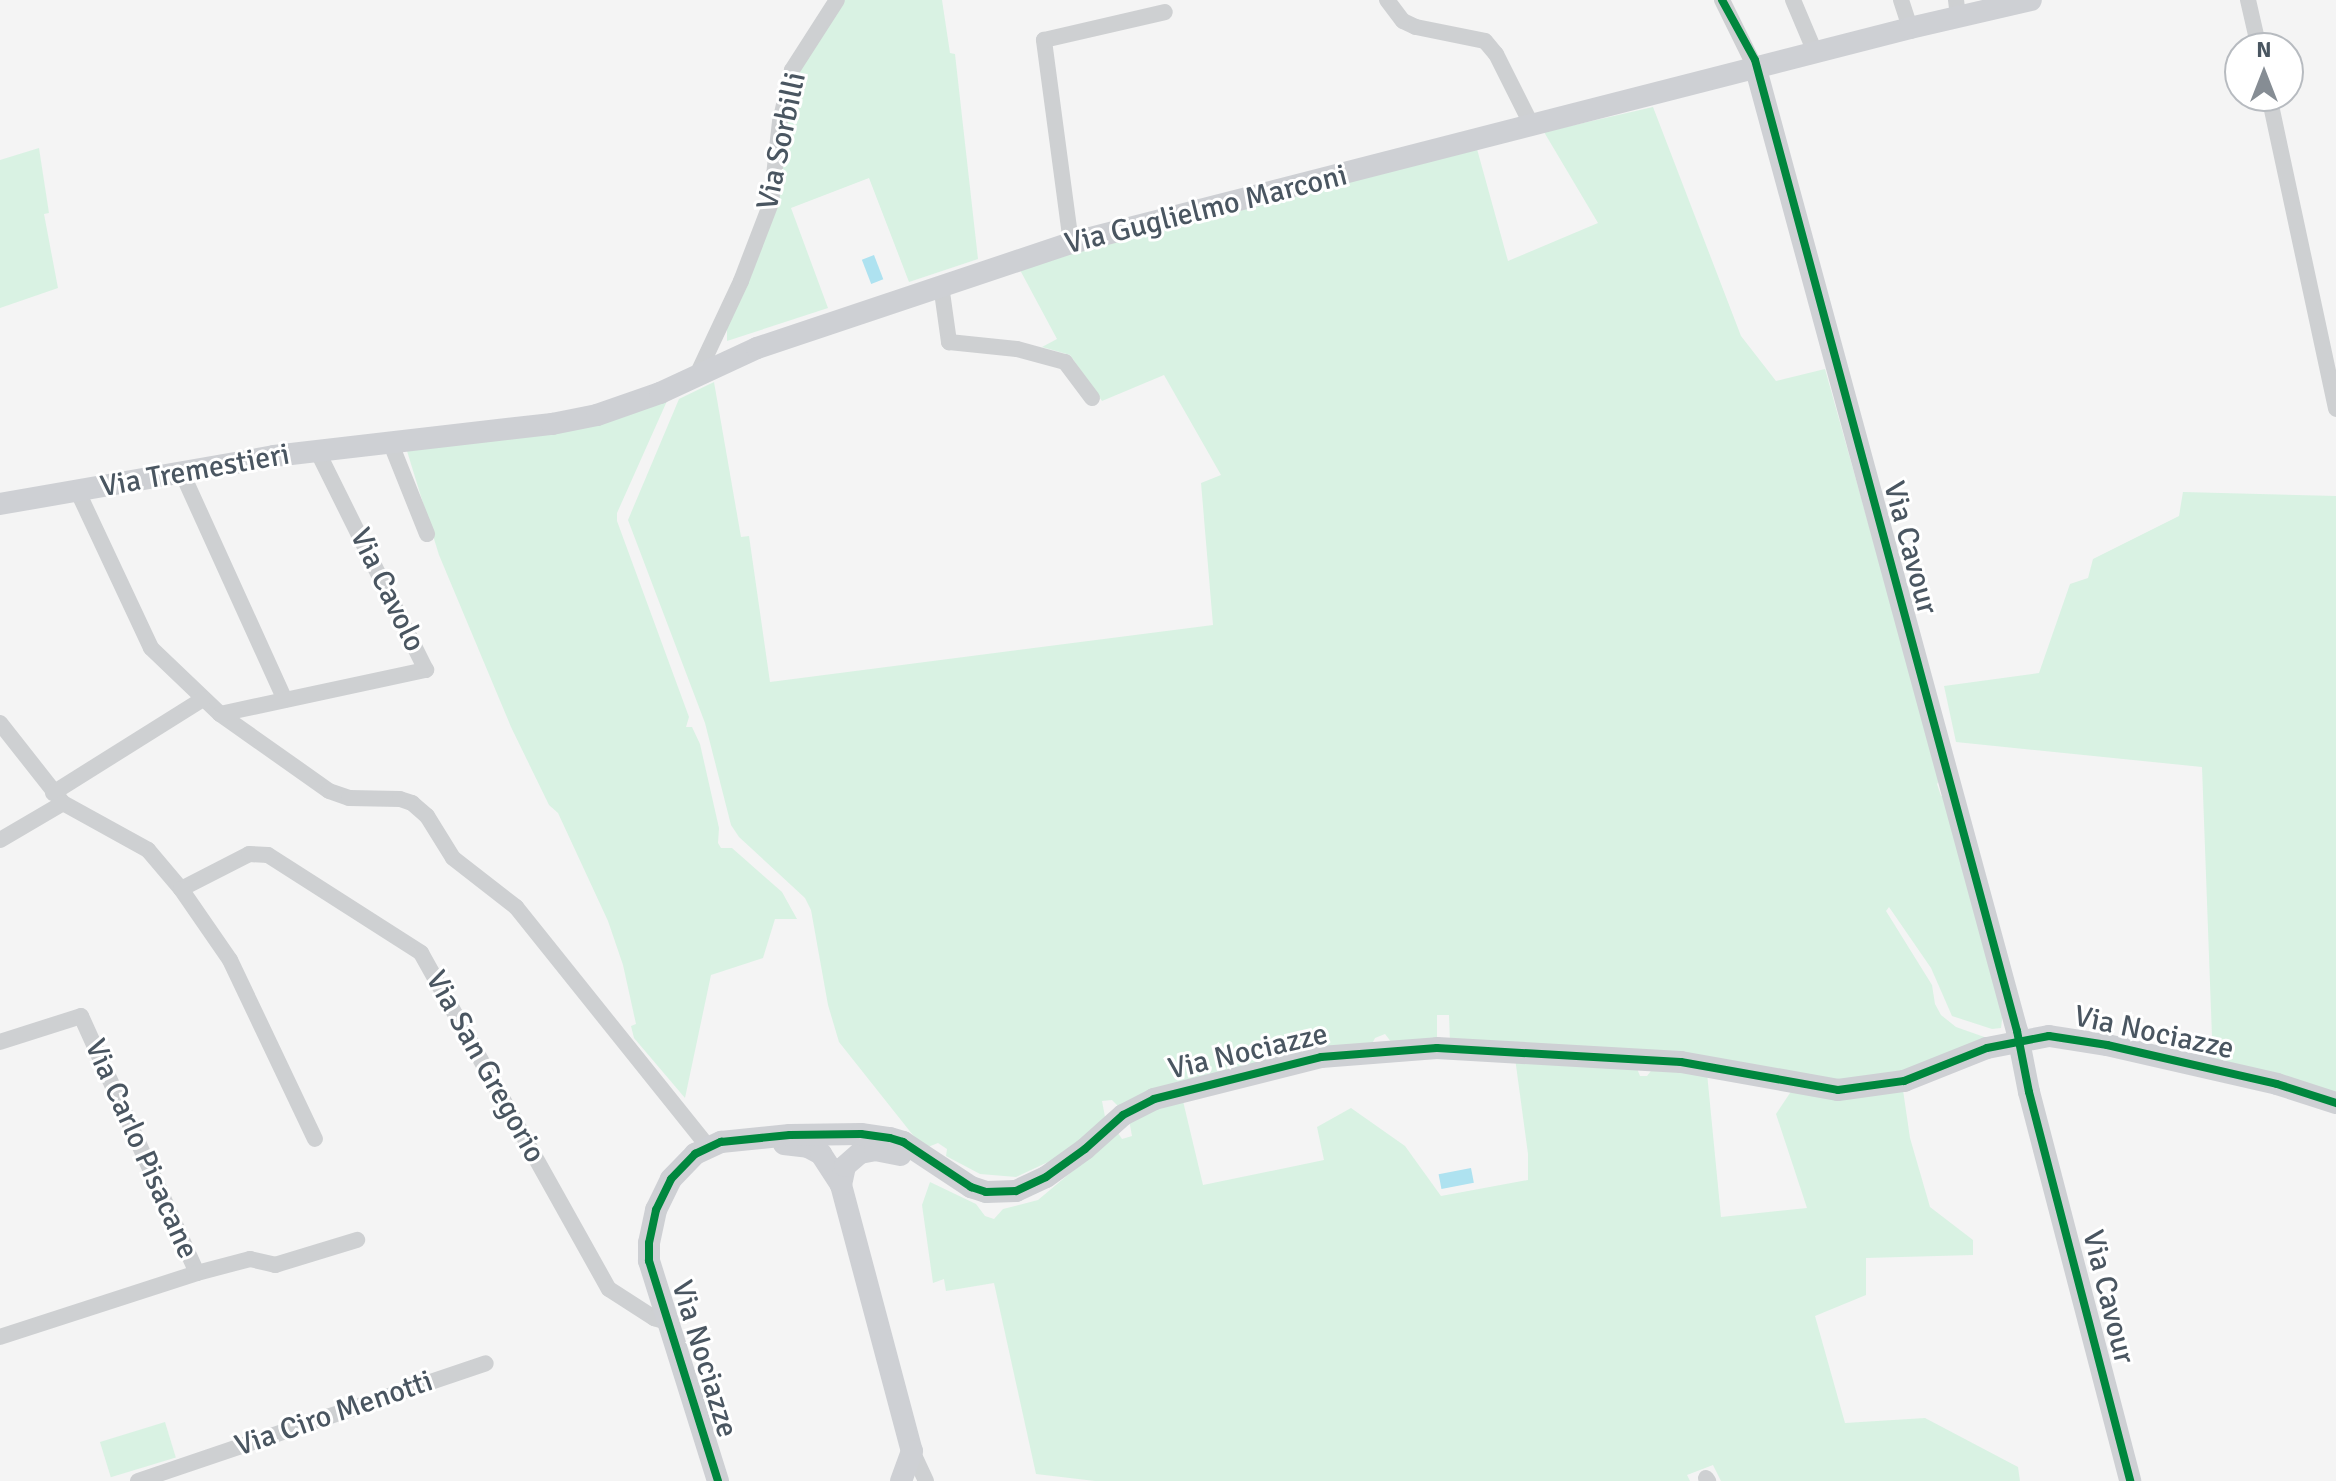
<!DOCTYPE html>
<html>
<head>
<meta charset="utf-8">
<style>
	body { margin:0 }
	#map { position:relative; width:2336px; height:1481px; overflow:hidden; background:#f4f4f4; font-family:Signika,sans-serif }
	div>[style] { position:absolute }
	.green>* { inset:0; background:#d9f2e3; transform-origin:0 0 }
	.water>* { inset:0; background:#aee2f0; transform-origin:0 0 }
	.street>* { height:16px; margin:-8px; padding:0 8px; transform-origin:8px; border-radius:8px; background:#ced0d2 }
	.secondary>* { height:22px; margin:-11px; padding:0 11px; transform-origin:11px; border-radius:11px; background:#ced0d4 }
	.cycleway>* { height:8px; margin:-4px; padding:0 4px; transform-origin:4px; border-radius:4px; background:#00873e }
	span { translate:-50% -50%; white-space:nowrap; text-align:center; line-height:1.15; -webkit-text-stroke:6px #fff; paint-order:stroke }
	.street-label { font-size:30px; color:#4a5661 }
	.north { position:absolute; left:2224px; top:32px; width:80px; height:80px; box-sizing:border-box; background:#fff; border:2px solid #b7bbc0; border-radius:50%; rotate:0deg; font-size:22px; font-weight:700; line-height:32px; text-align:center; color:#4a5661 }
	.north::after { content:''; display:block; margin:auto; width:28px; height:36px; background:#868d94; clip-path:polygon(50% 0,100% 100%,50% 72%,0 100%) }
</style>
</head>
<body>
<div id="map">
	<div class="green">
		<i style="clip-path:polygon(843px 0,942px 0,950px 53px,955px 54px,978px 259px,909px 282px,869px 178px,791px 208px,828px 308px,727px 341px,727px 324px,766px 233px,796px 74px)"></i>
		<i style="clip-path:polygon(1653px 107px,1741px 336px,1776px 381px,1825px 369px,1940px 779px,1937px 784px,1941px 796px,1946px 796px,2003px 1012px,2001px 1028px,1992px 1029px,1952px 1016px,1931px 968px,1889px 907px,1886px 911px,1932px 985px,1935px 1004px,1941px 1015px,1956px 1027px,1990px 1039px,1941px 1061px,1860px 1083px,1450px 1042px,1449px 1015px,1437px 1015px,1437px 1041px,1392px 1043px,1385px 1034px,1375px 1038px,1372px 1044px,1121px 1109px,1112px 1100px,1102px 1101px,1106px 1122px,1063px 1155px,1016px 1177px,980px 1174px,946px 1156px,947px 1149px,938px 1143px,928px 1147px,916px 1139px,839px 1042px,828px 1005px,811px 910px,805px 898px,739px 837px,731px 825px,705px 723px,628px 520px,679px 399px,714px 382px,741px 537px,749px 536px,770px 682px,1213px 625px,1201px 483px,1221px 475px,1164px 375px,1102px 401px,1070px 355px,1042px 347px,1057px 339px,1020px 270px,1081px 250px,1228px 212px,1231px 217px,1239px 215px,1239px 209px,1477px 149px,1508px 261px,1598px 223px,1544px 132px)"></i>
		<i style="clip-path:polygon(39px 148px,49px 213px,44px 214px,58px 288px,0 308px,0 160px)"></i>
		<i style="clip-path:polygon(667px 401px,617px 513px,617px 521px,689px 717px,686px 727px,692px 727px,700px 744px,719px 828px,718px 843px,721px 848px,732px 848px,782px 892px,797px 919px,775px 919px,763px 958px,711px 975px,685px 1098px,634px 1038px,631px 1026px,636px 1024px,623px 965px,608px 921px,558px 813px,549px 805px,511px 727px,439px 555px,407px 451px)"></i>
		<i style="clip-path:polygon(2183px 492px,2336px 496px,2336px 1096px,2213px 1064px,2202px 767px,1956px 742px,1944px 686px,2039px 673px,2070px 584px,2088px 578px,2093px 559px,2179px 516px)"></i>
		<i style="clip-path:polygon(1515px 1058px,1636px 1066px,1640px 1076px,1647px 1076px,1654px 1067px,1707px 1073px,1721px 1217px,1807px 1208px,1776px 1114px,1792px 1090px,1903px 1090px,1910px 1138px,1930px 1207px,1973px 1240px,1973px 1255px,1866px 1258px,1866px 1295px,1815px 1316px,1845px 1423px,1925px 1418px,2018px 1467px,2020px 1481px,1721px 1481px,1713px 1465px,1687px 1475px,1690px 1481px,1095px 1481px,1036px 1474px,994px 1283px,946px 1291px,944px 1279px,933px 1283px,922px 1205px,930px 1182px,976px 1204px,985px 1216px,994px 1219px,1003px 1209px,1038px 1200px,1118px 1133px,1122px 1139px,1132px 1136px,1129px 1120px,1138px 1112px,1183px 1101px,1203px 1185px,1324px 1160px,1317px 1127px,1351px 1108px,1405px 1146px,1441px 1196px,1528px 1180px,1528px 1154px)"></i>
		<i style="left:165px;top:1422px;width:37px;height:68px;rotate:73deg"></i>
	</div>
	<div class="water">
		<i style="left:874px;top:255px;width:26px;height:13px;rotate:69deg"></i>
		<i style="left:1471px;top:1168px;width:15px;height:33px;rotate:79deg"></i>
	</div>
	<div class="street">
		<i style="left:1387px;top:0;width:26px;rotate:53deg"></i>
		<i style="left:1403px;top:21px;width:14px;rotate:25deg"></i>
		<i style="left:1416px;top:27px;width:70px;rotate:11.5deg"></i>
		<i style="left:1485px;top:41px;width:17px;rotate:50deg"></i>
		<i style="left:1496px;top:54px;width:80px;rotate:63.4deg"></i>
		<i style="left:1722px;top:0;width:77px;rotate:63.8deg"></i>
		<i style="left:1793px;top:0;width:56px;rotate:67.1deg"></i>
		<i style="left:1901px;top:0;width:29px;rotate:72deg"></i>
		<i style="left:1956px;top:0;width:16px;rotate:83deg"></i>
		<i style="left:2248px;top:0;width:49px;rotate:77.1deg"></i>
		<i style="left:2269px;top:96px;width:320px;rotate:77.9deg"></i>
		<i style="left:1071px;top:243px;width:205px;rotate:-97.6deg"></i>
		<i style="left:1044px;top:40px;width:124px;rotate:-13deg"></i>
		<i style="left:941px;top:285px;width:58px;rotate:82deg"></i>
		<i style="left:949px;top:342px;width:68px;rotate:5.9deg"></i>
		<i style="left:1017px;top:349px;width:50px;rotate:15.2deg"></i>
		<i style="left:1065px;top:362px;width:45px;rotate:53.1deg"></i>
		<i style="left:697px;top:375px;width:104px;rotate:-64.9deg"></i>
		<i style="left:741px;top:281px;width:84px;rotate:-69deg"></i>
		<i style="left:771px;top:203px;width:81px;rotate:-83.7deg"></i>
		<i style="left:780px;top:122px;width:53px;rotate:-77deg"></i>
		<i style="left:792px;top:70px;width:83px;rotate:-57.3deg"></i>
		<i style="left:391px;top:444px;width:97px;rotate:68.2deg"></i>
		<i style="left:182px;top:473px;width:249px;rotate:65.6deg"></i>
		<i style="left:78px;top:492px;width:172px;rotate:64.9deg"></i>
		<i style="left:151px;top:648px;width:95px;rotate:43.7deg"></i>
		<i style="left:220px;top:714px;width:133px;rotate:35.2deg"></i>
		<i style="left:329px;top:791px;width:21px;rotate:19deg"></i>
		<i style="left:349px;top:798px;width:51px;rotate:1.1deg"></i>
		<i style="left:400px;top:799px;width:13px;rotate:18deg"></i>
		<i style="left:412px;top:803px;width:20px;rotate:41deg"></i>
		<i style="left:427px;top:816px;width:49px;rotate:58.2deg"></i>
		<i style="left:453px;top:858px;width:80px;rotate:37.9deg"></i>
		<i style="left:516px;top:907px;width:307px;rotate:51.3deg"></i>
		<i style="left:220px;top:714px;width:211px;rotate:-12.1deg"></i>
		<i style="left:426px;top:670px;width:246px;rotate:-116.4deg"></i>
		<i style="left:0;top:723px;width:102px;rotate:51.8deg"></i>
		<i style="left:63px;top:803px;width:97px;rotate:28.9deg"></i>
		<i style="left:148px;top:850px;width:51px;rotate:49.8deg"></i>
		<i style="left:181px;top:889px;width:76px;rotate:-27.2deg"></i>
		<i style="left:249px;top:854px;width:19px;rotate:3deg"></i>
		<i style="left:268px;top:855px;width:182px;rotate:32.6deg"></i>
		<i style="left:421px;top:953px;width:385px;rotate:60.8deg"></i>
		<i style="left:609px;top:1289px;width:54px;rotate:32.8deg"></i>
		<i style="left:654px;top:1318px;width:14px;rotate:17deg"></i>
		<i style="left:53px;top:793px;width:177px;rotate:-32.1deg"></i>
		<i style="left:0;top:840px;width:73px;rotate:-30.4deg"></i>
		<i style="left:181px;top:889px;width:86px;rotate:55.4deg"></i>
		<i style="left:230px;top:960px;width:198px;rotate:64.6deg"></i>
		<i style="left:0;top:1042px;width:85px;rotate:-17.8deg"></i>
		<i style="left:81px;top:1016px;width:282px;rotate:65.7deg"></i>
		<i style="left:0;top:1337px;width:207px;rotate:-18deg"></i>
		<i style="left:197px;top:1273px;width:55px;rotate:-14.8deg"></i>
		<i style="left:250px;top:1259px;width:26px;rotate:13deg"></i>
		<i style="left:275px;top:1265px;width:86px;rotate:-17deg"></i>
		<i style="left:912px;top:1451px;width:33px;rotate:65deg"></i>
		<i style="left:1706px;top:1478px;width:4px;rotate:56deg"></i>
		<i style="left:138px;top:1481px;width:367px;rotate:-18.7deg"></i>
	</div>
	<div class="secondary">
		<i style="left:1756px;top:69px;width:997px;rotate:74.82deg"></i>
		<i style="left:2017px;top:1031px;width:62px;rotate:78.9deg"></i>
		<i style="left:2029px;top:1092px;width:402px;rotate:75.4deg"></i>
		<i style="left:0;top:504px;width:278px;rotate:-9.9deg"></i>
		<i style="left:274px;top:456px;width:280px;rotate:-6.6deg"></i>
		<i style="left:552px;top:424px;width:46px;rotate:-11.3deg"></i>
		<i style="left:597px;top:415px;width:67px;rotate:-19.2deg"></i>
		<i style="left:660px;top:393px;width:107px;rotate:-24.9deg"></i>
		<i style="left:757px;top:348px;width:331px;rotate:-18.5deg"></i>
		<i style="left:1071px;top:243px;width:866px;rotate:-14.37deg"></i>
		<i style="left:1910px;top:28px;width:124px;rotate:-13deg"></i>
		<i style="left:784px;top:1144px;width:24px;rotate:7deg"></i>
		<i style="left:808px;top:1147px;width:15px;rotate:28deg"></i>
		<i style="left:821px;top:1154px;width:37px;rotate:57deg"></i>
		<i style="left:841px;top:1185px;width:275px;rotate:75.1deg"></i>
		<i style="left:912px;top:1451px;width:32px;rotate:110deg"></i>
		<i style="left:841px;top:1185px;width:19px;rotate:-78deg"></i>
		<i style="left:845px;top:1166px;width:20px;rotate:-41deg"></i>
		<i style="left:860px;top:1153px;width:15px;rotate:-11deg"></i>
		<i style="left:875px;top:1150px;width:26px;rotate:11deg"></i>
		<i style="left:718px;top:1481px;width:231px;rotate:-107.4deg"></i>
		<i style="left:649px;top:1261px;width:18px;rotate:-90deg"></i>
		<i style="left:649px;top:1243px;width:34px;rotate:-78deg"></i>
		<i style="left:656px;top:1210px;width:34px;rotate:-64deg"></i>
		<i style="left:671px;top:1179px;width:35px;rotate:-46deg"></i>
		<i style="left:695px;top:1154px;width:29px;rotate:-25deg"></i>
		<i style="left:721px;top:1142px;width:69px;rotate:-5.8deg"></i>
		<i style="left:790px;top:1135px;width:71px;rotate:-0.8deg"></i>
		<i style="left:861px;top:1134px;width:29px;rotate:8deg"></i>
		<i style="left:890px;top:1138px;width:14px;rotate:17deg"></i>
		<i style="left:903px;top:1142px;width:82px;rotate:33.5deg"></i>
		<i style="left:971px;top:1187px;width:16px;rotate:18deg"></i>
		<i style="left:986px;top:1192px;width:30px;rotate:-2deg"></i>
		<i style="left:1016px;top:1191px;width:33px;rotate:-25deg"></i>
		<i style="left:1046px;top:1177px;width:48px;rotate:-35.7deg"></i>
		<i style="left:1085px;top:1149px;width:51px;rotate:-41.8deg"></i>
		<i style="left:1123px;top:1115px;width:35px;rotate:-27deg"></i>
		<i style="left:1154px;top:1099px;width:172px;rotate:-14.1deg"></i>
		<i style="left:1321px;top:1057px;width:116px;rotate:-4.4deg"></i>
		<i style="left:1437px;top:1048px;width:244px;rotate:3.3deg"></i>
		<i style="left:1681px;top:1062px;width:159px;rotate:10.1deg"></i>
		<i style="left:1838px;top:1090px;width:67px;rotate:-7.8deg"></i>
		<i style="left:1904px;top:1081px;width:89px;rotate:-21.7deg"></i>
		<i style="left:1987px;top:1048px;width:63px;rotate:-11deg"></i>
		<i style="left:2049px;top:1036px;width:59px;rotate:8.8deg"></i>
		<i style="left:2107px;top:1045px;width:174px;rotate:12.9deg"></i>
		<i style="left:2277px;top:1084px;width:62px;rotate:17.9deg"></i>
	</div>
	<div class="cycleway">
		<i style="left:1722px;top:0;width:68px;rotate:61.2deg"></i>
		<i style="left:1755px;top:60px;width:1006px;rotate:74.9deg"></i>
		<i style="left:2017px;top:1031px;width:62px;rotate:78.9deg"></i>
		<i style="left:2029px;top:1092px;width:402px;rotate:75.4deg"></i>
		<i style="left:718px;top:1481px;width:231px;rotate:-107.4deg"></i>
		<i style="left:649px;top:1261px;width:18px;rotate:-90deg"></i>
		<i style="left:649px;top:1243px;width:34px;rotate:-78deg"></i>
		<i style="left:656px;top:1210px;width:34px;rotate:-64deg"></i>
		<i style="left:671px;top:1179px;width:35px;rotate:-46deg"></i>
		<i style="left:695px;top:1154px;width:29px;rotate:-25deg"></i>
		<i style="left:721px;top:1142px;width:69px;rotate:-5.8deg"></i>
		<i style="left:790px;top:1135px;width:71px;rotate:-0.8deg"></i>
		<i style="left:861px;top:1134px;width:29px;rotate:8deg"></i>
		<i style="left:890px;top:1138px;width:14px;rotate:17deg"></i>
		<i style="left:903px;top:1142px;width:82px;rotate:33.5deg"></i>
		<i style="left:971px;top:1187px;width:16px;rotate:18deg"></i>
		<i style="left:986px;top:1192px;width:30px;rotate:-2deg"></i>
		<i style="left:1016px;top:1191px;width:33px;rotate:-25deg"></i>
		<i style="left:1046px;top:1177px;width:48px;rotate:-35.7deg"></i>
		<i style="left:1085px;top:1149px;width:51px;rotate:-41.8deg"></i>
		<i style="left:1123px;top:1115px;width:35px;rotate:-27deg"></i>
		<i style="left:1154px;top:1099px;width:172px;rotate:-14.1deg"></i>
		<i style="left:1321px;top:1057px;width:116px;rotate:-4.4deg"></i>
		<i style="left:1437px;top:1048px;width:244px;rotate:3.3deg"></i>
		<i style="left:1681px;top:1062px;width:159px;rotate:10.1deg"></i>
		<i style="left:1838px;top:1090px;width:67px;rotate:-7.8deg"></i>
		<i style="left:1904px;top:1081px;width:89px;rotate:-21.7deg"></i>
		<i style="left:1987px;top:1048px;width:63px;rotate:-11deg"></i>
		<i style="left:2049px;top:1036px;width:59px;rotate:8.8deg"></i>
		<i style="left:2107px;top:1045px;width:174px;rotate:12.9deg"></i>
		<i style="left:2277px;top:1084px;width:62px;rotate:17.9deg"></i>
	</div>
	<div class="street-label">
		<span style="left:782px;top:141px;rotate:-78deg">Via Sorbilli</span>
		<span style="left:1206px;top:210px;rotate:-14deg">Via Guglielmo Marconi</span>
		<span style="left:195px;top:471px;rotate:-10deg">Via Tremestieri</span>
		<span style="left:1910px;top:548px;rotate:75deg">Via Cavour</span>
		<span style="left:387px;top:590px;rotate:64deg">Via Cavolo</span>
		<span style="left:2154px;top:1033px;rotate:12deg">Via Nociazze</span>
		<span style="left:1248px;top:1052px;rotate:-13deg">Via Nociazze</span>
		<span style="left:485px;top:1067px;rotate:61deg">Via San Gregorio</span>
		<span style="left:141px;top:1149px;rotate:66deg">Via Carlo Pisacane</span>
		<span style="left:2108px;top:1297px;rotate:76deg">Via Cavour</span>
		<span style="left:704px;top:1359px;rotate:73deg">Via Nociazze</span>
		<span style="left:334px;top:1414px;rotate:-19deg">Via Ciro Menotti</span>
	</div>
	<div class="north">N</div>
</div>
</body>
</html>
